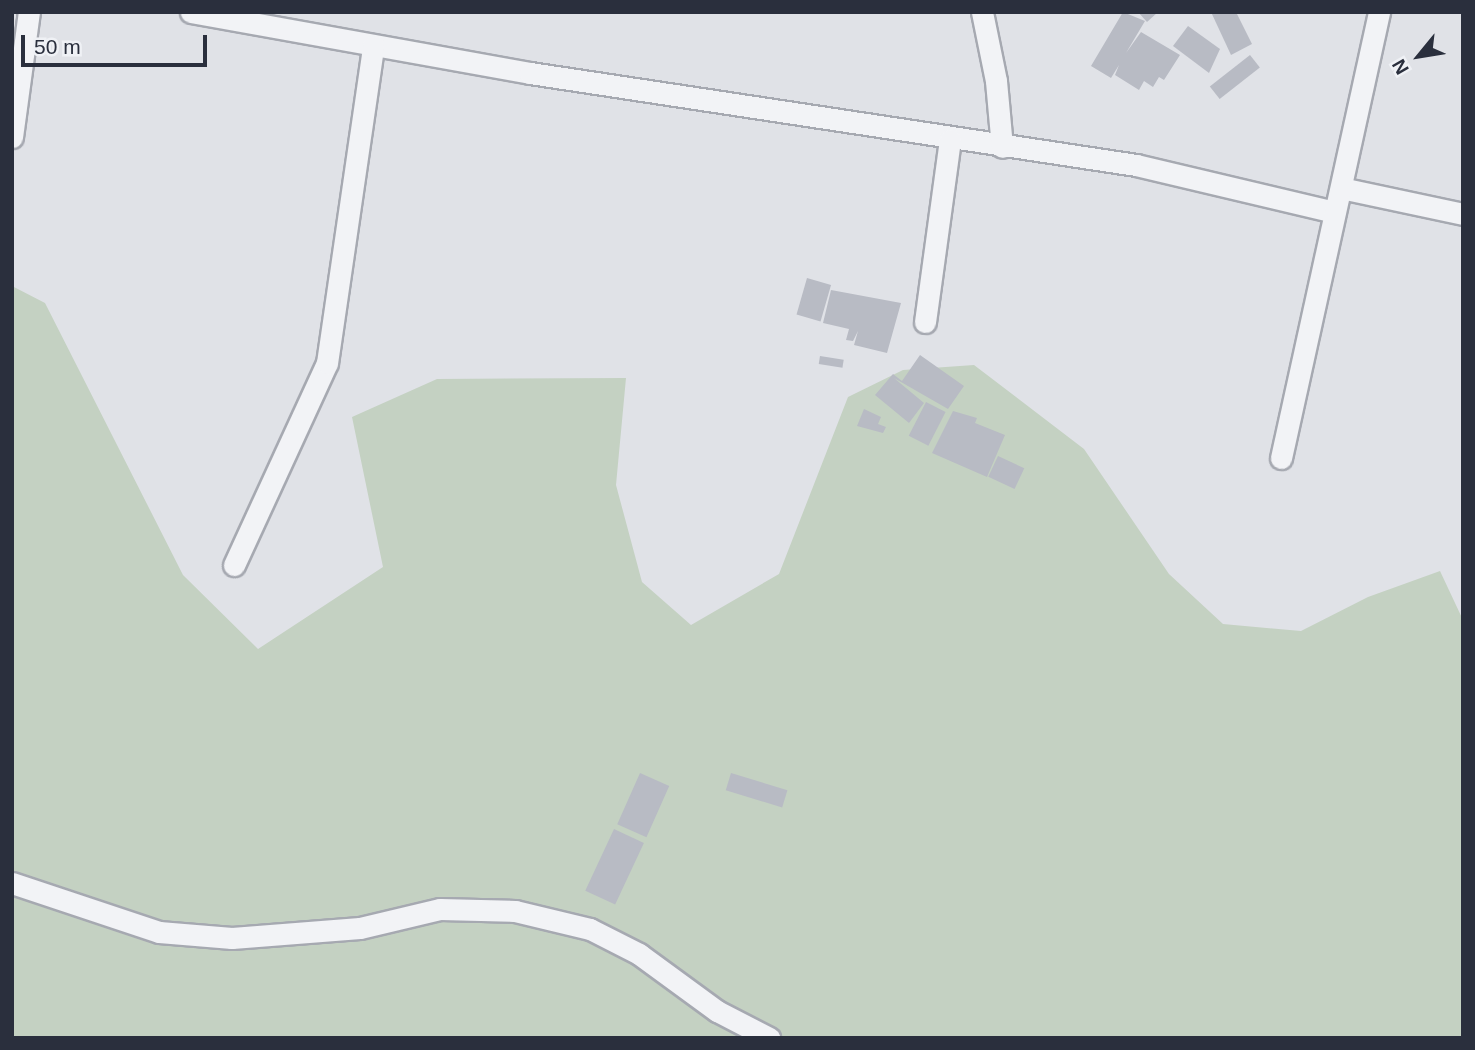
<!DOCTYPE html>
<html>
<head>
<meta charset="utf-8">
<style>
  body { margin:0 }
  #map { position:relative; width:1475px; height:1050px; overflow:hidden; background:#e0e2e7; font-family:Helvetica,sans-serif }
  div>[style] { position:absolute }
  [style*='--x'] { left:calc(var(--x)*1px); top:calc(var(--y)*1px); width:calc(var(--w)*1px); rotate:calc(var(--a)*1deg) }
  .green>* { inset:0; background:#c4d1c2 }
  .building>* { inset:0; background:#b8bbc4; transform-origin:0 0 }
  .roads { filter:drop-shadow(2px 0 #a6a9b1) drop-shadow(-2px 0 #a6a9b1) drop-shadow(0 2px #a6a9b1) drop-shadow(0 -2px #a6a9b1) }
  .street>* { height:21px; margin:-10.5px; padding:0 10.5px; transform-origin:10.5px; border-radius:10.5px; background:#f2f3f6 }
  span { translate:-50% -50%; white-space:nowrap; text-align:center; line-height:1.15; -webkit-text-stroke:5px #eff1f5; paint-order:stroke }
  .frame { position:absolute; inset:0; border:14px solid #2a2f3d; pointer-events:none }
  .north { position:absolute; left:1384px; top:21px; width:70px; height:70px; -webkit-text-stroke:5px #eff1f5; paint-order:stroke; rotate:240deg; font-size:19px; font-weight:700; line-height:28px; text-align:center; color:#2a2f3d }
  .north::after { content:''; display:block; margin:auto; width:24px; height:32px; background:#2a2f3d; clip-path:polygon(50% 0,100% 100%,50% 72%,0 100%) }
  .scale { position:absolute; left:21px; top:35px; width:186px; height:32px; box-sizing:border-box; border:4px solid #2a2f3d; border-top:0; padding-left:9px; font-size:21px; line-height:24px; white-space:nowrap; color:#2a2f3d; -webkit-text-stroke:5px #eff1f5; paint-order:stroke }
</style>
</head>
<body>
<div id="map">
  <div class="green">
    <i style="clip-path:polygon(12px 286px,45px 303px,183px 575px,258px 649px,383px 567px,352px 417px,437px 379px,626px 378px,616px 485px,642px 582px,691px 625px,779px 574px,848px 397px,903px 370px,974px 365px,1084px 449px,1169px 574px,1223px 624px,1301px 631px,1368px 597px,1440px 571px,1463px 620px,1463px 1038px,12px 1038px)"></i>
  </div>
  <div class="building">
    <i style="clip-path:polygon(1123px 12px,1145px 21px,1126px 53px,1141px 32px,1180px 55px,1164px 80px,1159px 77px,1153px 87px,1144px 81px,1139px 90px,1115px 75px,1119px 65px,1111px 78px,1091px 66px)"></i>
    <i style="clip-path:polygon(1138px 12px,1158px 12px,1147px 22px)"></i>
    <i style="clip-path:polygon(1211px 12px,1236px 12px,1252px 44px,1231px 55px)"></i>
    <i style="clip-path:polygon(1188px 26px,1220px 49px,1209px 73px,1173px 46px)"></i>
    <i style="left:1250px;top:55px;width:16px;height:51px;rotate:52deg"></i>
    <i style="left:807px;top:278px;width:25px;height:38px;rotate:16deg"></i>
    <i style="clip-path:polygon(831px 290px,901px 303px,887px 353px,854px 345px,858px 331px,853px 341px,846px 340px,849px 329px,823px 323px)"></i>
    <i style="clip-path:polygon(920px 355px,964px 386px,948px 409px,894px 378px,924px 403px,909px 423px,875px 395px,893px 374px,902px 381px)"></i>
    <i style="left:820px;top:356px;width:24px;height:8px;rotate:9deg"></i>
    <i style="left:926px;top:402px;width:22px;height:38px;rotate:27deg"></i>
    <i style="clip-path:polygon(864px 409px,881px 417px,878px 424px,886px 427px,883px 433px,857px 426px)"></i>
    <i style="clip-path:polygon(953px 411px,977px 418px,975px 423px,1005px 435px,987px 477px,932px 453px)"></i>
    <i style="left:998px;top:456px;width:29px;height:23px;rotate:25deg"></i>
    <i style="left:640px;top:773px;width:32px;height:56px;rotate:24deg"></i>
    <i style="left:731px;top:773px;width:59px;height:18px;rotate:17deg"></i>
    <i style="left:614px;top:829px;width:33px;height:68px;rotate:25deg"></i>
  </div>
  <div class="roads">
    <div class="street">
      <i style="--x:191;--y:12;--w:344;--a:10.2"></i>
      <i style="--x:530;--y:73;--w:613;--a:8.63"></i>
      <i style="--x:1136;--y:165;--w:204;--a:13.3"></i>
      <i style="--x:982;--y:12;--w:70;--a:78.5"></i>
      <i style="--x:996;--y:81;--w:66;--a:84.8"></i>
      <i style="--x:12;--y:137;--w:126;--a:-82.3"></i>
      <i style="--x:1341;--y:188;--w:125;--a:12"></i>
      <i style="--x:925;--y:322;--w:184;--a:-82.2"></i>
      <i style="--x:1281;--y:458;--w:457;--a:-77.6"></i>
      <i style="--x:234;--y:565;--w:222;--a:-65.3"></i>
      <i style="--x:327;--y:363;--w:320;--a:-81.7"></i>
      <i style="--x:12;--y:883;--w:155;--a:18.4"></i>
      <i style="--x:159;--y:932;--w:73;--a:4.7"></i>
      <i style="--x:232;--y:938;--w:128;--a:-4.5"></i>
      <i style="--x:360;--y:928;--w:82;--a:-13.4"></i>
      <i style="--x:440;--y:909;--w:75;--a:1.5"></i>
      <i style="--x:515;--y:911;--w:77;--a:13.5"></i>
      <i style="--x:590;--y:929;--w:55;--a:27"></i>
      <i style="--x:639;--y:954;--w:97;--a:36.2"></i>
      <i style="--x:717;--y:1011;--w:59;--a:27.4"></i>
    </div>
  </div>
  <div class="frame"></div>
  <div class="north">N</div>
  <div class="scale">50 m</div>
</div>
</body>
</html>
